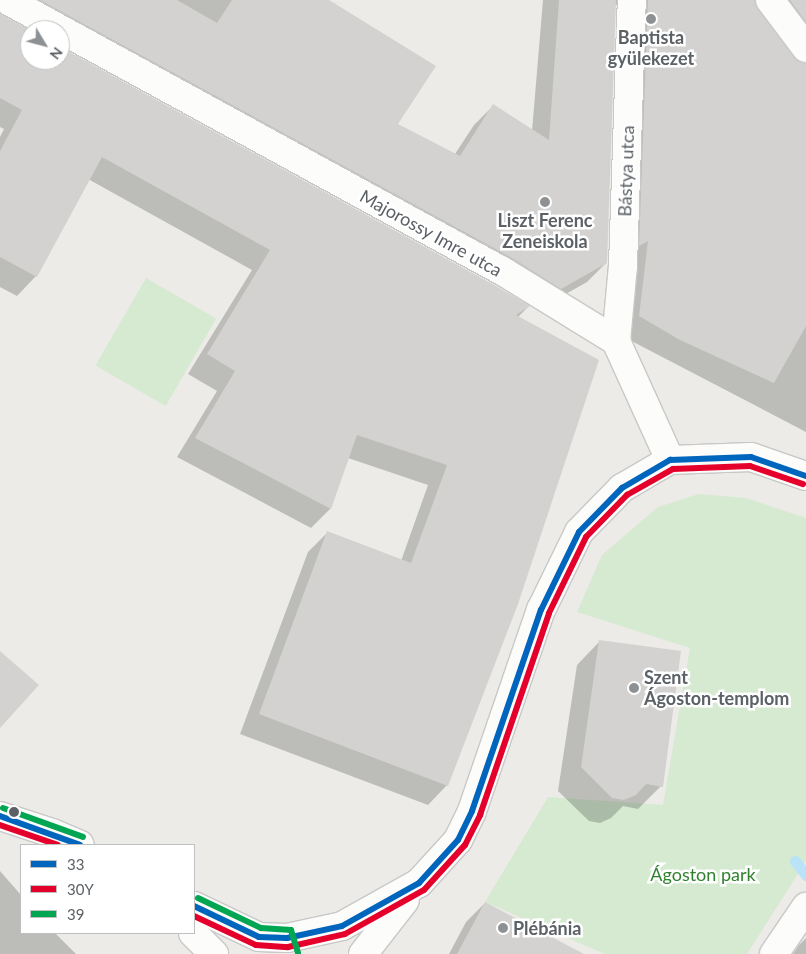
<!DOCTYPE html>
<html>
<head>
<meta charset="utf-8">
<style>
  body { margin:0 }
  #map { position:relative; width:806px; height:954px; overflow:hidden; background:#ecebe7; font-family:Lato,sans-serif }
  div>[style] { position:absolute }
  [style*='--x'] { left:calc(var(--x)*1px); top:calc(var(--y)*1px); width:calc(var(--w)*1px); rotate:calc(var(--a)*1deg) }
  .green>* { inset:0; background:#d5ead1; transform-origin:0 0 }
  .shadow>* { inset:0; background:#0003 }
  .stream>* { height:11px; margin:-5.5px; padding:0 5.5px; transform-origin:5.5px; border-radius:5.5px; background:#bae3f8 }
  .building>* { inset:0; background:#d3d2d0 }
  .roads { filter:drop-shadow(1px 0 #c8c8c8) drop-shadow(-1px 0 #c8c8c8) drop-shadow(0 1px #c8c8c8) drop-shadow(0 -1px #c8c8c8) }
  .street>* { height:28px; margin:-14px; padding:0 14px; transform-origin:14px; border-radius:14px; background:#fcfcfb }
  .secondary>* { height:28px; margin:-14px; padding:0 14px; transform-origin:14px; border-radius:14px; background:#fcfcfb }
  .bus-1>* { height:6px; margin:-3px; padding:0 3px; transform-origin:3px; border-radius:3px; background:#0065bd }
  .bus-2>* { height:6px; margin:-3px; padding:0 3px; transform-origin:3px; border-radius:3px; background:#e4002b }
  .bus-3>* { height:6px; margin:-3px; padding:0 3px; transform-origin:3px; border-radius:3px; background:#00a651 }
  .dots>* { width:14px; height:14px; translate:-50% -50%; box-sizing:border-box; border:2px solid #fff; border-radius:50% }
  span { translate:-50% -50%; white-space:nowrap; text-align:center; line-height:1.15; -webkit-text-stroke:5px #fff; paint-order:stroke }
  .poi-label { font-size:18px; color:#5c6166; font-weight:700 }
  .left { translate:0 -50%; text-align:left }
  .street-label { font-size:18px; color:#5c6166 }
  .park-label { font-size:18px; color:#31822f }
  .legend { position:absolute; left:20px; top:844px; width:175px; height:90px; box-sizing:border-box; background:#fff; border:1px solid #bec0c2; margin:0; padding:6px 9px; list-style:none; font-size:15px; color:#5c6166 }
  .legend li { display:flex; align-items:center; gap:10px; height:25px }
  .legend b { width:25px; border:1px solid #bec0c2 }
  .north { position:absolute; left:20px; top:20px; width:50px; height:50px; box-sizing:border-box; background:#fff; border:1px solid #bec0c2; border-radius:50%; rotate:127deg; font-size:14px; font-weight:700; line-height:20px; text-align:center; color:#5c6166 }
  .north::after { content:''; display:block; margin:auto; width:18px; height:22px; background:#8e9193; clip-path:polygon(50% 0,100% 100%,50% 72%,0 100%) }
</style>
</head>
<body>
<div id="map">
  <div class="green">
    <i style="left:146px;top:278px;width:81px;height:101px;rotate:30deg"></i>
    <i style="clip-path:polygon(699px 494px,746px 498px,806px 518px,806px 861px,747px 954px,605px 954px,485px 902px,548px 797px,663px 805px,690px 648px,577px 612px,602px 555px,658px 507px)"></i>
  </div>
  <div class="shadow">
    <i style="clip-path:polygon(evenodd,0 0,325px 0,396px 124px,455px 154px,474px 125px,493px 106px,532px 131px,543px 0,806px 0,806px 432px,620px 335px,621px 5px,615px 5px,606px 263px,587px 282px,541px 308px,0 0,756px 6px,763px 9px,800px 62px,793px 59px,756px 6px)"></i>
    <i style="clip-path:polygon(0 15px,30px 32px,30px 60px,60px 60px,60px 48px,528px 307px,518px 317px,447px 785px,428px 805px,240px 734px,308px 552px,327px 533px,401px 561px,428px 485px,348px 458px,330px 509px,311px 528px,177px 457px,217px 391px,188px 374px,252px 270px,88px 179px,36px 276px,17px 296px,0 287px,0 137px,4px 129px,0 127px)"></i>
    <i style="clip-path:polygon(600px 641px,661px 786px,638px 809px,623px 806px,611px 818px,600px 823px,589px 821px,558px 791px,577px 665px)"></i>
    <i style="clip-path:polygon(0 871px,21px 895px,21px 933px,55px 933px,76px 954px,0 954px)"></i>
    <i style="clip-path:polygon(485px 903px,581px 954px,449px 954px,466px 922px)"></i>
    <i style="clip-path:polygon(806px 938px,806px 954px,793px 954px,799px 945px)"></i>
  </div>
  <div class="stream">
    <i style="--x:795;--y:861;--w:18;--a:52"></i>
  </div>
  <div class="building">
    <i style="clip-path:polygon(40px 0,177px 0,217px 23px,232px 0,329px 0,436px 66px,398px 124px,460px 156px,493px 104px,549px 140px,559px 0,616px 0,607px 263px,561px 289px,512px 258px)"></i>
    <i style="clip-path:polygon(648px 0,755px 0,758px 9px,794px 57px,806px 63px,806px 326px,774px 383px,680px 340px,639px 316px,648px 241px,639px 246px)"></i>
    <i style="clip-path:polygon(790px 0,806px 0,806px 22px)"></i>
    <i style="clip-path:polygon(0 14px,30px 30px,30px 60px,60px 60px,60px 47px,496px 286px,530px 306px,516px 315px,599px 360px,518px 604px,448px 786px,259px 714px,327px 531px,411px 563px,447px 465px,357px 435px,331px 509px,195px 438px,235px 371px,207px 354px,270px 250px,102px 157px,37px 277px,0 257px,0 151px,22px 110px,0 98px)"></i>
    <i style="clip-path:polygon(599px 640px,681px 651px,663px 787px,646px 784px,636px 795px,624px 800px,612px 798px,581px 767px)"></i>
    <i style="clip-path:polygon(0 651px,39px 685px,0 728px)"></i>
    <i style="clip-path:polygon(485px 902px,584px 954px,457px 954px)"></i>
  </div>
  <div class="roads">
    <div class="street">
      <i style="--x:7;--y:0;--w:567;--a:28.69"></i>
      <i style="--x:504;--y:272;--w:132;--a:31.6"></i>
      <i style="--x:616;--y:341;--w:131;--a:65.6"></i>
      <i style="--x:770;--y:0;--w:60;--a:53.1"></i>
      <i style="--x:616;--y:341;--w:75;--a:-84.7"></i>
      <i style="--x:623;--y:266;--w:266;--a:-88.1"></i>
      <i style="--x:774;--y:954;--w:57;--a:-55.8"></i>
    </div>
    <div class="secondary">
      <i style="--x:0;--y:816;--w:55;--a:18.1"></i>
      <i style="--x:52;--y:833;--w:30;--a:23"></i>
      <i style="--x:194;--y:906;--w:72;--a:25.5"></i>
      <i style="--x:259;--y:937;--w:28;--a:2"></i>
      <i style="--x:287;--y:938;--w:56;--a:-12.3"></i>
      <i style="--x:342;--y:926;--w:88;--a:-29.2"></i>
      <i style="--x:419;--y:883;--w:58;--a:-47.8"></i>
      <i style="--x:458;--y:840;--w:32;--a:-64"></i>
      <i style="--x:472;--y:811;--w:213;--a:-71.1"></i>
      <i style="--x:541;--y:610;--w:87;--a:-64"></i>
      <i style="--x:579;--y:532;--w:62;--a:-45.7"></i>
      <i style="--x:622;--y:488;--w:56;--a:-30.3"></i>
      <i style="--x:670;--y:460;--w:81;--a:-2.1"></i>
      <i style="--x:751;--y:457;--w:58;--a:19.1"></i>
      <i style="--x:193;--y:933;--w:30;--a:45"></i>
      <i style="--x:363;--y:954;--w:68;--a:-52.1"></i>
    </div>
  </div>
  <div class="bus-1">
    <i style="--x:0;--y:816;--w:85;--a:19.9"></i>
    <i style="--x:194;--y:906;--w:72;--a:25.5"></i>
    <i style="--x:259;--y:937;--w:28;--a:2"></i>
    <i style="--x:287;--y:938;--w:56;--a:-12.3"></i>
    <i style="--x:342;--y:926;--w:88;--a:-29.2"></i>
    <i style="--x:419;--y:883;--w:58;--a:-47.8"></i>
    <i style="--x:458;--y:840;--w:32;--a:-64"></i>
    <i style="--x:472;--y:811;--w:213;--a:-71.1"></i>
    <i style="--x:541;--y:610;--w:87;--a:-64"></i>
    <i style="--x:579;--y:532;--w:62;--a:-45.7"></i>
    <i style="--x:622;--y:488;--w:56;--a:-30.3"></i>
    <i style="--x:670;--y:460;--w:81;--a:-2.1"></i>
    <i style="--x:751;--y:457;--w:58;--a:19.1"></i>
  </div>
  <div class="bus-2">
    <i style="--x:0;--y:825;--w:61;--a:19"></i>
    <i style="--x:194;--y:916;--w:68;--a:25.1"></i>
    <i style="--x:256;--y:945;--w:32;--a:4"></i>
    <i style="--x:288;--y:947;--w:58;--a:-12.8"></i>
    <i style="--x:345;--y:934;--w:90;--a:-29.1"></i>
    <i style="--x:424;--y:890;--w:61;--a:-47.7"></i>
    <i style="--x:465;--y:845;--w:34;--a:-63"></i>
    <i style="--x:480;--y:815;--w:213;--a:-71.1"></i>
    <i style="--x:549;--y:613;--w:85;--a:-64"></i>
    <i style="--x:586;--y:537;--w:59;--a:-45.7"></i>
    <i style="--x:627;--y:495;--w:53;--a:-29.5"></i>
    <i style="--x:673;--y:469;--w:77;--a:-2.2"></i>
    <i style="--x:750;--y:466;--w:56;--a:18.8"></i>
  </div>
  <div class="bus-3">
    <i style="--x:3;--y:808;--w:85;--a:19.9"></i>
    <i style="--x:198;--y:898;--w:70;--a:25.5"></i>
    <i style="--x:261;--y:928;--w:30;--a:4"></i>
    <i style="--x:291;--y:930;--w:24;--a:73"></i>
  </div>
  <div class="dots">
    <i style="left:651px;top:19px;background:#8e9193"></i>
    <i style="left:545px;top:202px;background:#8e9193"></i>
    <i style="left:634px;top:688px;background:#8e9193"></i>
    <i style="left:14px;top:812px;background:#5c6166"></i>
    <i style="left:503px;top:928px;background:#8e9193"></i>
  </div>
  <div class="poi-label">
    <span style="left:651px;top:48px">Baptista<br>gyülekezet</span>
    <span style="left:545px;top:231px">Liszt Ferenc<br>Zeneiskola</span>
    <span class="left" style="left:644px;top:688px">Szent<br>Ágoston-templom</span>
    <span class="left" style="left:513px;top:928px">Plébánia</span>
  </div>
  <div class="street-label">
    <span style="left:626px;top:171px;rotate:-88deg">Bástya utca</span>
    <span style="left:431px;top:233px;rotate:29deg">Majorossy Imre utca</span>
  </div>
  <div class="park-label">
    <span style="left:703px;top:874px">Ágoston park</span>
  </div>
  <ul class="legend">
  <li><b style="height:6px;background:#0065bd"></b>33</li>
  <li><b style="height:6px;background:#e4002b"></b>30Y</li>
  <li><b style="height:6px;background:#00a651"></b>39</li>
  </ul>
  <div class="north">N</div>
</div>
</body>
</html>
